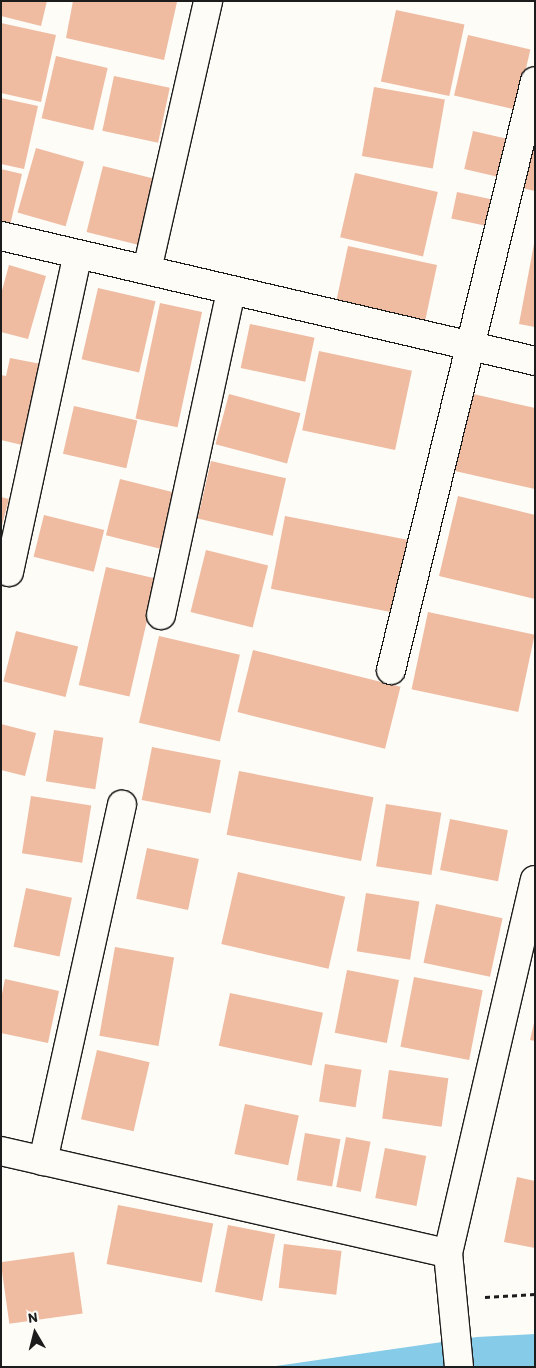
<!DOCTYPE html>
<html>
<head>
<meta charset="utf-8">
<style>
  body { margin:0 }
  #map { position:relative; width:536px; height:1368px; overflow:hidden; background:#fdfcf7; font-family:Itim,sans-serif }
  div>[style] { position:absolute }
  [style*='--x'] { left:calc(var(--x)*1px); top:calc(var(--y)*1px); width:calc(var(--w)*1px); rotate:calc(var(--a)*1deg) }
  .water>* { inset:0; background:#86cbe8 }
  .building>* { inset:0; background:#efbba1; transform-origin:0 0 }
  .path>* { height:3px; margin-top:-1.5px; transform-origin:0; background:repeating-linear-gradient(90deg,#1c1c1c 0 5px,transparent 0 9px) }
  .roads { filter:drop-shadow(1px 0 #1c1c1c) drop-shadow(-1px 0 #1c1c1c) drop-shadow(0 1px #1c1c1c) drop-shadow(0 -1px #1c1c1c) }
  .minor>* { height:28px; margin:-14px; padding:0 14px; transform-origin:14px; border-radius:14px; background:#fdfcf7 }
  span { translate:-50% -50%; white-space:nowrap; text-align:center; line-height:1.15; -webkit-text-stroke:4px #fdfcf7; paint-order:stroke }
  .frame { position:absolute; inset:0; border:2px solid #1c1c1c; pointer-events:none }
  .north { position:absolute; left:10px; top:1308px; width:50px; height:50px; -webkit-text-stroke:4px #fdfcf7; paint-order:stroke; rotate:352deg; font-size:14px; font-weight:700; line-height:20px; text-align:center; color:#1c1c1c }
  .north::after { content:''; display:block; margin:auto; width:18px; height:22px; background:#1c1c1c; clip-path:polygon(50% 0,100% 100%,50% 72%,0 100%) }
</style>
</head>
<body>
<div id="map">
  <div class="water">
    <i style="clip-path:polygon(535px 1334px,535px 1367px,269px 1367px,477px 1337px)"></i>
  </div>
  <div class="building">
    <i style="clip-path:polygon(1px 1px,47px 1px,41px 26px,1px 16px)"></i>
    <i style="clip-path:polygon(73px 1px,177px 2px,164px 60px,66px 38px)"></i>
    <i style="left:396px;top:10px;width:70px;height:73px;rotate:12deg"></i>
    <i style="clip-path:polygon(1px 23px,56px 35px,41px 102px,1px 93px)"></i>
    <i style="left:468px;top:35px;width:64px;height:62px;rotate:13deg"></i>
    <i style="left:56px;top:56px;width:53px;height:64px;rotate:13deg"></i>
    <i style="left:114px;top:76px;width:57px;height:56px;rotate:12deg"></i>
    <i style="left:374px;top:87px;width:72px;height:70px;rotate:10deg"></i>
    <i style="clip-path:polygon(1px 98px,38px 106px,24px 169px,1px 164px)"></i>
    <i style="left:473px;top:131px;width:41px;height:39px;rotate:13deg"></i>
    <i style="clip-path:polygon(535px 139px,535px 191px,522px 188px)"></i>
    <i style="left:36px;top:148px;width:50px;height:67px;rotate:16deg"></i>
    <i style="left:103px;top:166px;width:53px;height:68px;rotate:14deg"></i>
    <i style="clip-path:polygon(1px 169px,22px 174px,8px 234px,1px 232px)"></i>
    <i style="left:355px;top:173px;width:85px;height:66px;rotate:13deg"></i>
    <i style="left:457px;top:192px;width:35px;height:27px;rotate:12deg"></i>
    <i style="clip-path:polygon(534px 244px,535px 244px,535px 327px,519px 324px)"></i>
    <i style="left:348px;top:246px;width:91px;height:58px;rotate:12deg"></i>
    <i style="clip-path:polygon(9px 265px,46px 276px,28px 339px,1px 332px,1px 294px)"></i>
    <i style="left:98px;top:288px;width:59px;height:73px;rotate:13deg"></i>
    <i style="left:160px;top:303px;width:43px;height:118px;rotate:12deg"></i>
    <i style="left:250px;top:324px;width:66px;height:45px;rotate:12deg"></i>
    <i style="left:319px;top:351px;width:95px;height:81px;rotate:12deg"></i>
    <i style="clip-path:polygon(10px 358px,41px 364px,22px 445px,1px 440px,1px 375px,6px 376px)"></i>
    <i style="left:229px;top:394px;width:74px;height:52px;rotate:15deg"></i>
    <i style="clip-path:polygon(473px 394px,535px 408px,535px 489px,455px 471px)"></i>
    <i style="left:74px;top:406px;width:65px;height:49px;rotate:13deg"></i>
    <i style="left:211px;top:461px;width:77px;height:59px;rotate:13deg"></i>
    <i style="left:120px;top:479px;width:61px;height:58px;rotate:14deg"></i>
    <i style="clip-path:polygon(458px 496px,535px 515px,535px 599px,439px 576px)"></i>
    <i style="clip-path:polygon(1px 497px,9px 499px,2px 525px,1px 525px)"></i>
    <i style="left:44px;top:515px;width:62px;height:43px;rotate:14deg"></i>
    <i style="left:285px;top:516px;width:126px;height:74px;rotate:11deg"></i>
    <i style="left:206px;top:550px;width:64px;height:64px;rotate:14deg"></i>
    <i style="left:106px;top:567px;width:52px;height:121px;rotate:13deg"></i>
    <i style="left:428px;top:612px;width:109px;height:79px;rotate:12deg"></i>
    <i style="left:16px;top:631px;width:64px;height:52px;rotate:14deg"></i>
    <i style="left:159px;top:636px;width:83px;height:89px;rotate:13deg"></i>
    <i style="left:253px;top:650px;width:152px;height:64px;rotate:14deg"></i>
    <i style="clip-path:polygon(1px 724px,36px 733px,25px 776px,1px 770px)"></i>
    <i style="left:54px;top:730px;width:50px;height:52px;rotate:9deg"></i>
    <i style="left:152px;top:747px;width:70px;height:54px;rotate:11deg"></i>
    <i style="left:239px;top:771px;width:137px;height:65px;rotate:11deg"></i>
    <i style="left:31px;top:796px;width:61px;height:58px;rotate:9deg"></i>
    <i style="left:386px;top:804px;width:56px;height:63px;rotate:9deg"></i>
    <i style="left:450px;top:819px;width:59px;height:52px;rotate:11deg"></i>
    <i style="left:147px;top:848px;width:53px;height:52px;rotate:12deg"></i>
    <i style="left:238px;top:872px;width:110px;height:74px;rotate:13deg"></i>
    <i style="left:26px;top:888px;width:47px;height:60px;rotate:12deg"></i>
    <i style="left:366px;top:893px;width:54px;height:59px;rotate:9deg"></i>
    <i style="left:436px;top:904px;width:68px;height:60px;rotate:12deg"></i>
    <i style="left:115px;top:947px;width:60px;height:90px;rotate:10deg"></i>
    <i style="left:347px;top:970px;width:53px;height:64px;rotate:11deg"></i>
    <i style="left:414px;top:977px;width:70px;height:71px;rotate:11deg"></i>
    <i style="clip-path:polygon(5px 979px,59px 991px,48px 1043px,1px 1033px,1px 999px)"></i>
    <i style="left:230px;top:993px;width:95px;height:54px;rotate:12deg"></i>
    <i style="clip-path:polygon(534px 1023px,535px 1023px,535px 1041px,530px 1040px)"></i>
    <i style="left:97px;top:1050px;width:54px;height:71px;rotate:13deg"></i>
    <i style="left:325px;top:1064px;width:37px;height:38px;rotate:9deg"></i>
    <i style="left:389px;top:1070px;width:60px;height:49px;rotate:8deg"></i>
    <i style="left:245px;top:1104px;width:55px;height:51px;rotate:12deg"></i>
    <i style="left:305px;top:1133px;width:36px;height:48px;rotate:10deg"></i>
    <i style="left:346px;top:1137px;width:25px;height:51px;rotate:11deg"></i>
    <i style="left:385px;top:1148px;width:42px;height:51px;rotate:11deg"></i>
    <i style="clip-path:polygon(517px 1177px,535px 1181px,535px 1248px,504px 1242px)"></i>
    <i style="left:118px;top:1205px;width:97px;height:60px;rotate:11deg"></i>
    <i style="left:228px;top:1225px;width:48px;height:68px;rotate:11deg"></i>
    <i style="left:284px;top:1244px;width:58px;height:44px;rotate:7deg"></i>
    <i style="left:74px;top:1252px;width:62px;height:74px;rotate:82deg"></i>
  </div>
  <div class="path">
    <i style="--x:485;--y:1297;--w:50;--a:-3.4"></i>
  </div>
  <div class="roads">
    <div class="minor">
      <i style="--x:1;--y:236;--w:548;--a:13.17"></i>
      <i style="--x:147;--y:270;--w:276;--a:-77.2"></i>
      <i style="--x:9;--y:572;--w:325;--a:-77.8"></i>
      <i style="--x:161;--y:615;--w:332;--a:-77.8"></i>
      <i style="--x:391;--y:670;--w:606;--a:-76.26"></i>
      <i style="--x:1;--y:1151;--w:458;--a:12.9"></i>
      <i style="--x:43;--y:1161;--w:365;--a:-77.5"></i>
      <i style="--x:459;--y:1367;--w:115;--a:-95.5"></i>
      <i style="--x:448;--y:1253;--w:383;--a:-76.9"></i>
    </div>
  </div>
  <div class="frame"></div>
  <div class="north">N</div>
</div>
</body>
</html>
